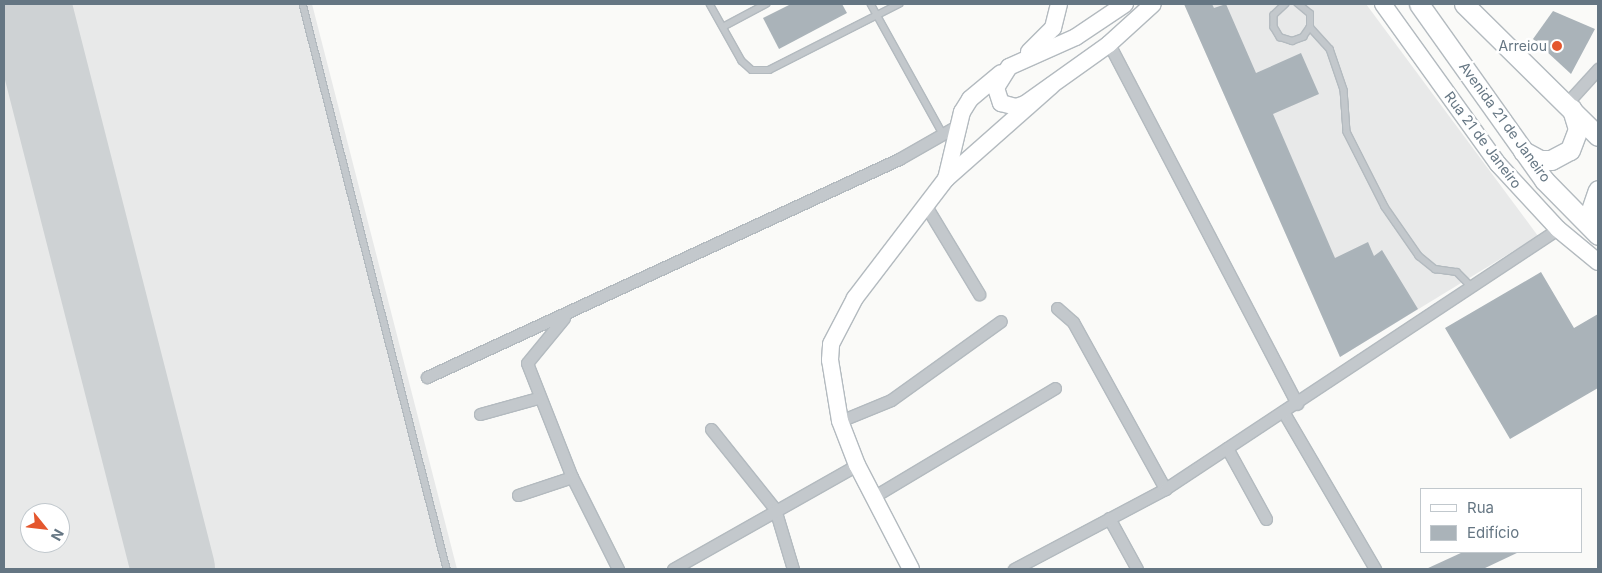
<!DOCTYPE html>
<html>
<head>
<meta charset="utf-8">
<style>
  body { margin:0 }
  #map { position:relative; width:1602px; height:573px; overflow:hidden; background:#fafaf8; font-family:Inter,sans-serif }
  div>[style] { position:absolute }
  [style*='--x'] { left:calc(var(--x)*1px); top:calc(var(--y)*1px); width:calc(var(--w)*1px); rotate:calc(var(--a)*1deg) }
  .built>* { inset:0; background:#e8e9e9 }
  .taxiway>* { height:34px; margin:-17px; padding:0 17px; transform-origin:17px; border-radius:17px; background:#ced2d4 }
  .runway>* { height:84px; margin:-42px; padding:0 42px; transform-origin:42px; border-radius:42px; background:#ced2d4 }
  .building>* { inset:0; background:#aab3b9 }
  .roads { filter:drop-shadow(1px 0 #b3babf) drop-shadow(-1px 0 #b3babf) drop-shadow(0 1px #b3babf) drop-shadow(0 -1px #b3babf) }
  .lane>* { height:5.5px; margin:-2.75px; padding:0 2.75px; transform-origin:2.75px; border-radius:2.75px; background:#c3c8cc }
  .street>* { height:11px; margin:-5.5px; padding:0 5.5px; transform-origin:5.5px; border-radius:5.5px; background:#c3c8cc }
  .secondary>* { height:16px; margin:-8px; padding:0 8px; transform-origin:8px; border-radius:8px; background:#fff }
  .primary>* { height:19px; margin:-9.5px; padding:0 9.5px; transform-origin:9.5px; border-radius:9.5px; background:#fff }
  .dots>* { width:14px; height:14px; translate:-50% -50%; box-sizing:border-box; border:2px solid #fff; border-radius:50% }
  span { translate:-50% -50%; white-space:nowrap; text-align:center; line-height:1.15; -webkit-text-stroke:5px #fff; paint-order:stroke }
  .poi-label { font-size:14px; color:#657683 }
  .right { translate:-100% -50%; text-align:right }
  .street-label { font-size:14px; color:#657683 }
  .frame { position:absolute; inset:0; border:5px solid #657683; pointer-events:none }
  .legend { position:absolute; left:1420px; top:488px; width:162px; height:65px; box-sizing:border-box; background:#fff; border:1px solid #c1c8cd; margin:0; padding:6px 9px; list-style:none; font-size:15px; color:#657683 }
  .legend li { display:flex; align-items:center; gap:10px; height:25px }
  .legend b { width:25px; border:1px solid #c1c8cd }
  .north { position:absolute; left:20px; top:503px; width:50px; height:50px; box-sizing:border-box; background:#fff; border:1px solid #c1c8cd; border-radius:50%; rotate:119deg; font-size:14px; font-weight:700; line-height:20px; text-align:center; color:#657683 }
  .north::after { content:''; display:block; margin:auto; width:18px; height:22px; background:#e4572e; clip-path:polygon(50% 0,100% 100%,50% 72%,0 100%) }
</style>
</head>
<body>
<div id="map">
  <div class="built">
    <i style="clip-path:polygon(evenodd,4px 4px,312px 4px,457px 569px,4px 569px,4px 4px,30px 513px,60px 513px,60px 543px,30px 543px,30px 513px)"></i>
    <i style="clip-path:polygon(1184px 4px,1366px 4px,1538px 236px,1340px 357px)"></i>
  </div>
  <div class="taxiway">
    <i style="--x:35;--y:24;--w:20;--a:-90"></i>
  </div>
  <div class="runway">
    <i style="--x:29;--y:4;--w:583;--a:75.7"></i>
  </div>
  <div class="building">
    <i style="clip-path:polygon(791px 4px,842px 4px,847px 13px,779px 49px,763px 18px)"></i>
    <i style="clip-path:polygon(1184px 4px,1212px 4px,1214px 8px,1226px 4px,1256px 73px,1301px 53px,1319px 94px,1273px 114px,1335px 258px,1368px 242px,1374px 256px,1382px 250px,1418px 309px,1340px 357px)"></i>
    <i style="clip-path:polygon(1553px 11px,1595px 29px,1571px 74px,1533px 39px)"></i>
    <i style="clip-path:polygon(1541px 272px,1574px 328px,1598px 314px,1598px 388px,1510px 439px,1445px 328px)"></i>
    <i style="clip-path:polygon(1463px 552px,1519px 552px,1483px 569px,1426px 569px)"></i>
  </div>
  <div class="roads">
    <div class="lane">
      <i style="--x:303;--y:4;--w:583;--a:75.7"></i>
      <i style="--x:710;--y:4;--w:65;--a:60.7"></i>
      <i style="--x:742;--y:61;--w:13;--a:42"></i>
      <i style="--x:752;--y:70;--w:17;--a:0"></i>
      <i style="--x:769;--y:70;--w:146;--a:-26.9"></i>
      <i style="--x:871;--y:4;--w:146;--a:61"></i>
      <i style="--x:1286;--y:4;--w:16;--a:137"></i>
      <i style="--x:1274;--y:15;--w:12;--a:90"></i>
      <i style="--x:1274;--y:27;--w:12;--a:59"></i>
      <i style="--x:1280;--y:37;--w:13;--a:18"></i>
      <i style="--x:1292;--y:41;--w:12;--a:-20"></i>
      <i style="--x:1303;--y:37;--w:12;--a:-55"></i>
      <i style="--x:1310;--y:27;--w:13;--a:-90"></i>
      <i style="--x:1310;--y:14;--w:16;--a:-140"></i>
      <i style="--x:723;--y:27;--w:49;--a:-28.1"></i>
      <i style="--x:1310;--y:27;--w:30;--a:48"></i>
      <i style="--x:1330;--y:49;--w:43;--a:71.1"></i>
      <i style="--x:1344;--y:90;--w:42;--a:85.9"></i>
      <i style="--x:1347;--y:132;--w:84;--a:63.1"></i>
      <i style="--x:1385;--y:207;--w:60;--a:55.2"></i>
      <i style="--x:1419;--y:256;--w:21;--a:39"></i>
      <i style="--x:1435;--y:269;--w:22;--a:8"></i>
      <i style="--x:1457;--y:272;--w:21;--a:45"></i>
    </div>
    <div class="street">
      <i style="--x:1109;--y:44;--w:406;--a:62.4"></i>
      <i style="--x:1568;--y:102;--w:45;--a:-47.7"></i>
      <i style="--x:926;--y:206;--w:103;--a:58.9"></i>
      <i style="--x:1057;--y:308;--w:21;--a:41"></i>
      <i style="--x:1073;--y:322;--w:191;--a:61.1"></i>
      <i style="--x:564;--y:318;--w:58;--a:129.4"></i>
      <i style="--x:527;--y:363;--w:123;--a:68.5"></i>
      <i style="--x:572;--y:477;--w:103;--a:63.4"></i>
      <i style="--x:427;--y:377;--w:520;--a:-24.79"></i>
      <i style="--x:899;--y:159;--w:64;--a:-29.7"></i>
      <i style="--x:1284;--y:413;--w:181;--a:59.7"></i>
      <i style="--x:480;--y:414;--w:60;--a:-15.4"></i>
      <i style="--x:840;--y:421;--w:55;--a:-22.4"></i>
      <i style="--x:891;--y:400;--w:135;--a:-35.7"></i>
      <i style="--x:711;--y:429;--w:102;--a:51.3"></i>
      <i style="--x:775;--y:509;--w:63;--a:73.3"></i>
      <i style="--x:1227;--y:448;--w:81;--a:61.2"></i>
      <i style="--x:518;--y:495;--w:57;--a:-18.4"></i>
      <i style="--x:873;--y:497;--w:212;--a:-30.9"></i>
      <i style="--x:1109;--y:518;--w:58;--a:61.2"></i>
      <i style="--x:673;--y:569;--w:211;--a:-29.5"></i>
      <i style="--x:1014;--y:569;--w:171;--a:-27.9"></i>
      <i style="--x:1165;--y:489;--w:471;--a:-33.5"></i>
    </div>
    <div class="secondary">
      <i style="--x:1125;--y:4;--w:59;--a:146"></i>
      <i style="--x:1076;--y:37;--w:73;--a:155.9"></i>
      <i style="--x:1009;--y:67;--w:25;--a:122"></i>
      <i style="--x:996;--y:88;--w:16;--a:72"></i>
      <i style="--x:1001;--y:103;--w:16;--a:15"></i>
      <i style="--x:1016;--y:107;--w:9;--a:-18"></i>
      <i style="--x:1025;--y:104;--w:103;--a:-35.5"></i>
      <i style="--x:1109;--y:44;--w:59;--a:-42.3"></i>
      <i style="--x:1383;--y:4;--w:197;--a:54.3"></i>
      <i style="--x:1498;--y:164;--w:88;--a:47.3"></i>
      <i style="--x:1558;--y:229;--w:52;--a:39.5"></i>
      <i style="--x:1029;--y:52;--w:34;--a:-45"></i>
      <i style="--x:1053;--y:28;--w:25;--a:-76"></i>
      <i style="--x:946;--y:179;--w:69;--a:-76.6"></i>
      <i style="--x:962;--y:112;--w:15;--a:-58"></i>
      <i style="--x:970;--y:99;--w:40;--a:-40"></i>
      <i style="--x:911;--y:569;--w:117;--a:-117.4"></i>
      <i style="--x:857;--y:465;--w:47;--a:-111.1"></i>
      <i style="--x:840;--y:421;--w:62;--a:-99.3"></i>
      <i style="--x:830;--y:360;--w:16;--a:-86"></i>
      <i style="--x:831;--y:344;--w:52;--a:-62.4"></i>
      <i style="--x:855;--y:298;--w:150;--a:-52.6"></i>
      <i style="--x:946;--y:179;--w:140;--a:-41.5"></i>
    </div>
    <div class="primary">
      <i style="--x:1419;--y:4;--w:216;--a:54.6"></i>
      <i style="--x:1544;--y:180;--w:77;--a:45.5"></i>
      <i style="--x:1464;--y:4;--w:188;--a:44.6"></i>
      <i style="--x:1523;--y:151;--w:19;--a:28"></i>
      <i style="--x:1540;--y:160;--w:11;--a:0"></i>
      <i style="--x:1551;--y:160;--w:21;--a:-28"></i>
      <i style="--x:1570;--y:150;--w:22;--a:-69"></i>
      <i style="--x:1578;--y:129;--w:21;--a:-107"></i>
      <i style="--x:1597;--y:233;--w:21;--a:-109"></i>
      <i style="--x:1590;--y:213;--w:24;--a:-71"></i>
    </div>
  </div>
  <div class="dots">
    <i style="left:1557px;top:46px;background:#e4572e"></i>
  </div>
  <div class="poi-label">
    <span class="right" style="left:1547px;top:46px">Arreiou</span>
  </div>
  <div class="street-label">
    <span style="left:1505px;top:122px;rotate:54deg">Avenida 21 de Janeiro</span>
    <span style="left:1483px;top:140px;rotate:53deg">Rua 21 de Janeiro</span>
  </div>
  <div class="frame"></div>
  <ul class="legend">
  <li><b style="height:6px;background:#fff"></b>Rua</li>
  <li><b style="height:14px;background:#aab3b9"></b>Edifício</li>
  </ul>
  <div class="north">N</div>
</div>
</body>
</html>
